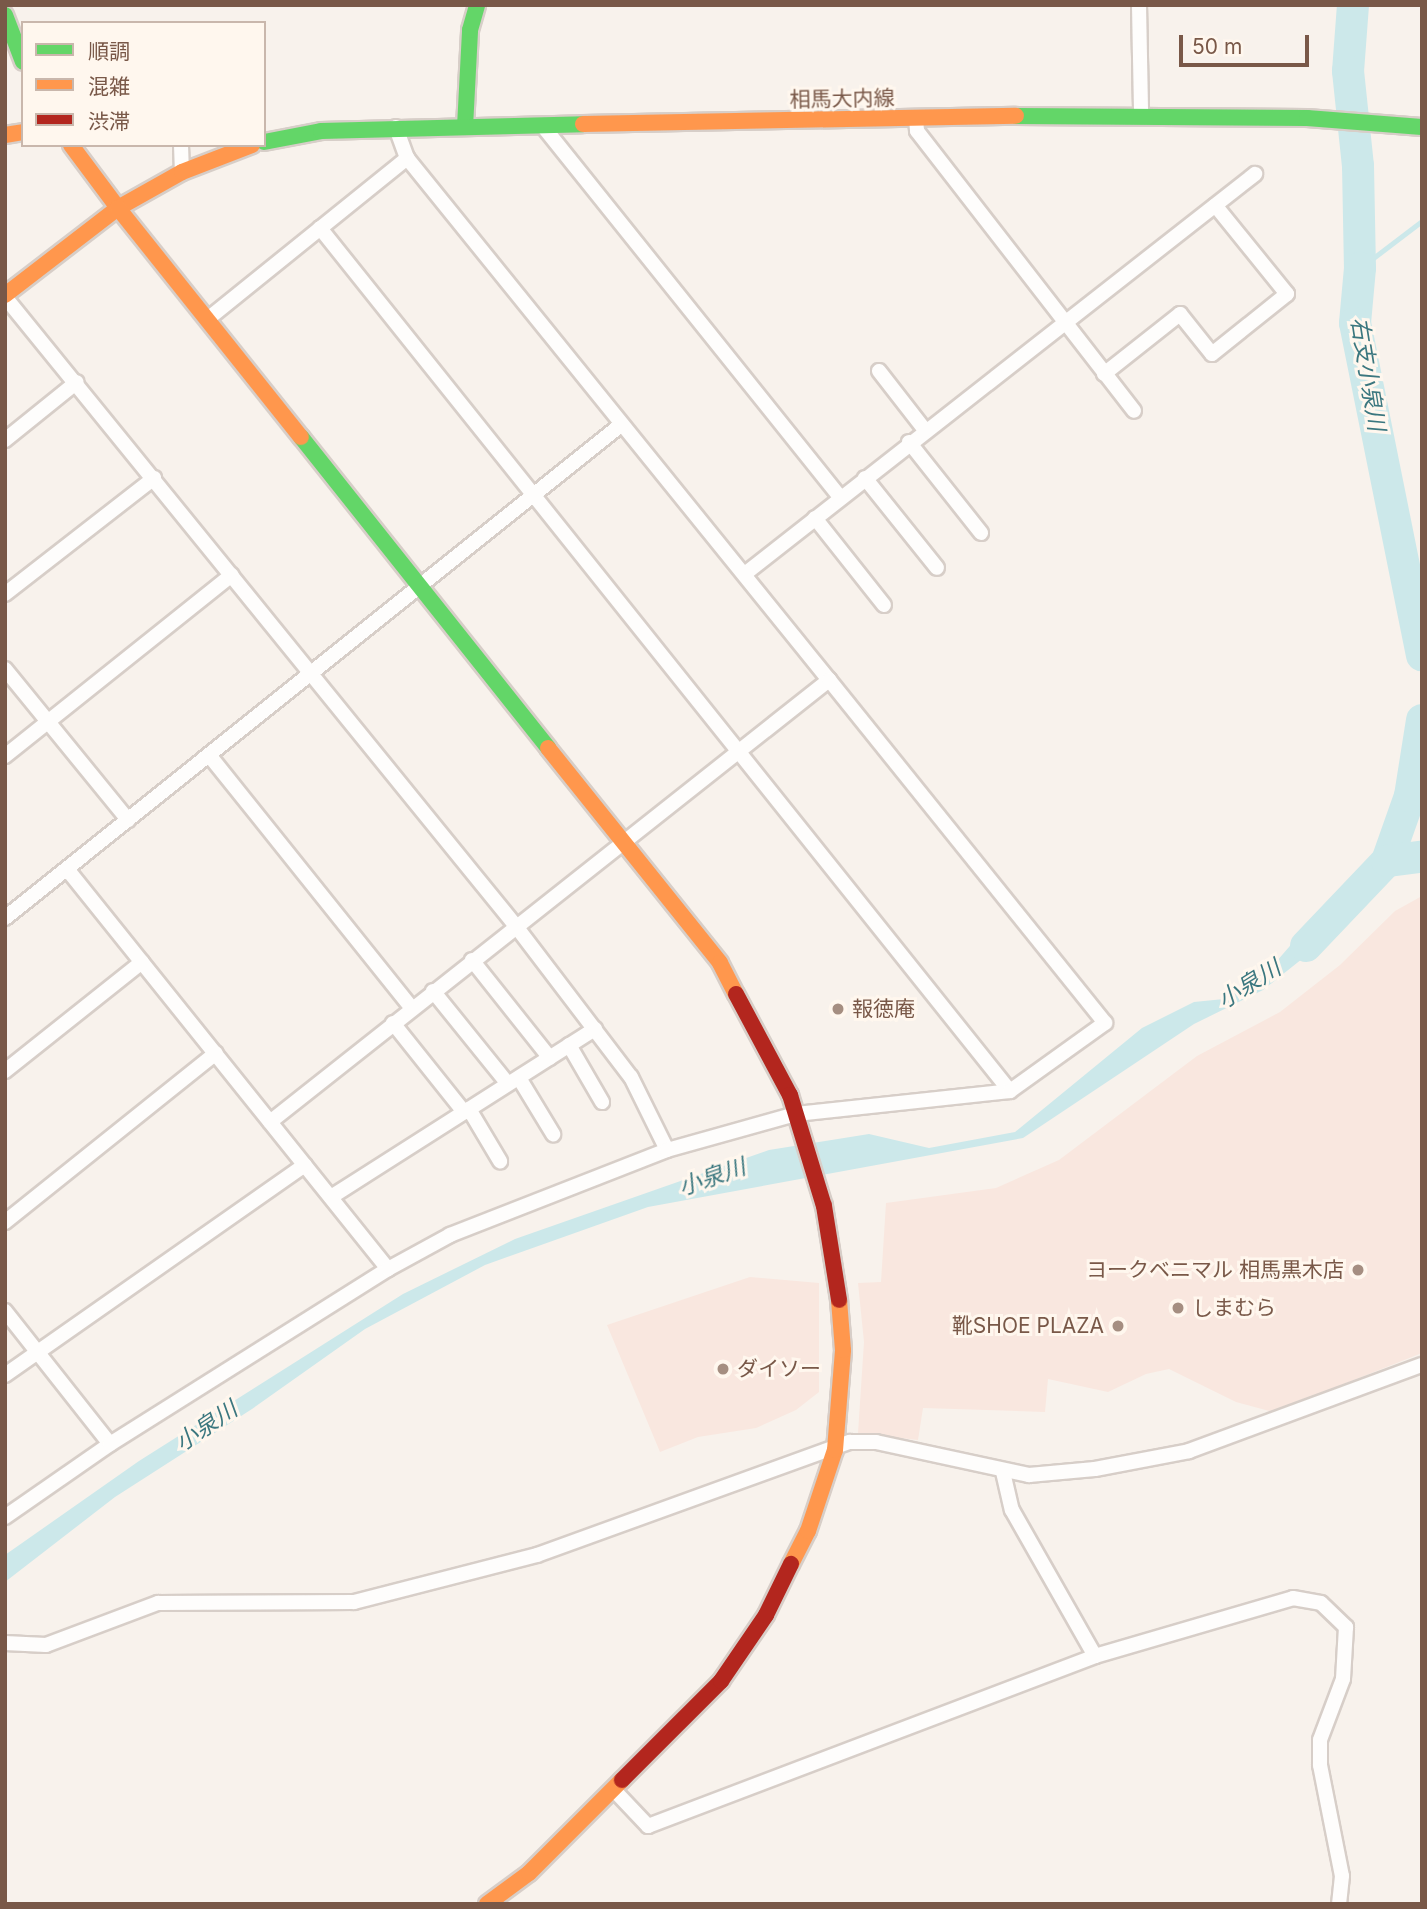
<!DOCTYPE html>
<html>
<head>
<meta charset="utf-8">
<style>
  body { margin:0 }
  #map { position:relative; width:1427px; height:1909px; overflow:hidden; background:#f8f2ec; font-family:Inter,"Noto Sans JP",sans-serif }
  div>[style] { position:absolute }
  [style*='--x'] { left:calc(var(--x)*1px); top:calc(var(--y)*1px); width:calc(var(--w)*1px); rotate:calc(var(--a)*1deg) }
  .commercial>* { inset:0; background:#f9e7df }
  .water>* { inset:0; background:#cce8ea }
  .stream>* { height:5px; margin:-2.5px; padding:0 2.5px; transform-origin:2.5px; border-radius:2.5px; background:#cce8ea }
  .river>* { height:32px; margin:-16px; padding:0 16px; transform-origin:16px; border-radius:16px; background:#cce8ea }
  .roads { filter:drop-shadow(2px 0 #d7cec8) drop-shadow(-2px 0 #d7cec8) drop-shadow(0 2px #d7cec8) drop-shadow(0 -2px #d7cec8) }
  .street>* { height:14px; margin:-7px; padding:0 7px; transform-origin:7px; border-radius:7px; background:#fefdfc }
  .fast>* { height:16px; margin:-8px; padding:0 8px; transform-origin:8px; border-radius:8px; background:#63d668 }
  .slow>* { height:16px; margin:-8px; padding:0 8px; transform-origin:8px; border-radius:8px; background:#ff974d }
  .jam>* { height:16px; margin:-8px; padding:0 8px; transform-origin:8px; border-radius:8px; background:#b3261e }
  .dots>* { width:19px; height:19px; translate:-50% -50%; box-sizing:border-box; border:4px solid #fff7ee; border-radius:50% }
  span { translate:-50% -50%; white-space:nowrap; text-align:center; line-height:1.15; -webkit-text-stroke:6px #fff7ee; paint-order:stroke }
  .street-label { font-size:21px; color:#795848 }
  .poi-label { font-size:21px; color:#795848 }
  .left { translate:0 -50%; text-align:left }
  .right { translate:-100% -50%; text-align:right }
  .water-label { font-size:23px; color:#3b777f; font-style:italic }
  .frame { position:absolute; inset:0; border:7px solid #795848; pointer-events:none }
  .legend { position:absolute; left:21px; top:21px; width:245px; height:126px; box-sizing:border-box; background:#fff7ee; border:2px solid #c9b7ac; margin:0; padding:9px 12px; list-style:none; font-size:21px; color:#795848 }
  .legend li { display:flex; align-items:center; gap:14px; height:35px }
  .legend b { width:35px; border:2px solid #c9b7ac }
  .scale { position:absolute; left:1179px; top:35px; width:130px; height:32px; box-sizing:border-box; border:4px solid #795848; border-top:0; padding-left:9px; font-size:21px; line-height:24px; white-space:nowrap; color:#795848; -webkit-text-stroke:5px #fff7ee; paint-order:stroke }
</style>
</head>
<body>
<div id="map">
  <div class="commercial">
    <i style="clip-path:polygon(1422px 896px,1422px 1353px,1273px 1412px,1236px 1402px,1169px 1369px,1146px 1374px,1108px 1392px,1048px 1379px,1045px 1412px,923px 1408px,918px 1440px,858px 1433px,864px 1342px,858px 1283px,881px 1282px,886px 1203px,996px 1188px,1059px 1160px,1197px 1056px,1280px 1012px,1340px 965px,1395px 911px)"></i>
    <i style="clip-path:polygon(750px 1277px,819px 1283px,819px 1392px,796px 1410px,756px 1428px,698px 1437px,660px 1452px,607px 1325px)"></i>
  </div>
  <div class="water">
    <i style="clip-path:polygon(1328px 902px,1342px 927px,1263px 990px,1194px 1024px,1023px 1138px,648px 1207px,485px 1265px,365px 1329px,252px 1409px,115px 1497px,5px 1582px,5px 1555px,139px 1461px,403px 1294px,515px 1239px,769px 1150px,869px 1134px,929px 1148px,1015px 1132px,1142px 1028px,1194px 1002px,1224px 999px,1250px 983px,1276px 962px)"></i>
  </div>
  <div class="stream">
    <i style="--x:1360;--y:268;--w:78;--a:-37.2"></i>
  </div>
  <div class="river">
    <i style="--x:1353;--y:5;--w:66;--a:94.3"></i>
    <i style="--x:1348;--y:71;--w:96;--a:84"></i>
    <i style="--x:1358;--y:166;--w:102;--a:88.9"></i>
    <i style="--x:1360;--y:268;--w:55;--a:95.2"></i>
    <i style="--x:1355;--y:323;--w:339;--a:78.6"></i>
    <i style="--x:1387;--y:861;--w:69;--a:-70.5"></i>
    <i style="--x:1410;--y:796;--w:77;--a:-81"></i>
    <i style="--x:1306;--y:946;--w:117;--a:-46.4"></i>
    <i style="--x:1387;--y:861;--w:35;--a:-7"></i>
  </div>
  <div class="roads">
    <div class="street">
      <i style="--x:1139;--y:5;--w:109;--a:88.9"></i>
      <i style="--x:916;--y:119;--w:12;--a:85"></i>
      <i style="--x:917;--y:131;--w:354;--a:52.2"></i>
      <i style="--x:542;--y:125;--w:478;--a:51.3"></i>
      <i style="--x:181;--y:145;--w:27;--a:88"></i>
      <i style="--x:320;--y:228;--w:1105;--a:51.36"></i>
      <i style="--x:5;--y:297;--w:809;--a:50.92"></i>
      <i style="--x:515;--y:925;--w:191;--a:52.7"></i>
      <i style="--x:631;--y:1077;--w:81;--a:63.7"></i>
      <i style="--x:209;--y:318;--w:255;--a:-38.9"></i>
      <i style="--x:879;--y:371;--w:75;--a:52.1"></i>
      <i style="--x:1104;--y:374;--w:97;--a:-38.3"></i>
      <i style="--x:1180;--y:314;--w:51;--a:51.3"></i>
      <i style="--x:1212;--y:354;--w:96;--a:-38.7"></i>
      <i style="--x:1287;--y:294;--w:114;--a:-129"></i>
      <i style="--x:5;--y:440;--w:92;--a:-38.9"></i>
      <i style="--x:909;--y:442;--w:116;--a:51.6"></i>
      <i style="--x:865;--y:478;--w:115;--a:51.3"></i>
      <i style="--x:815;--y:518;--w:111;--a:51.6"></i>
      <i style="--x:746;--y:573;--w:647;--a:-38.09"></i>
      <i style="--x:5;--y:594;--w:189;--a:-37.9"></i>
      <i style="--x:5;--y:669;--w:195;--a:50.8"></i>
      <i style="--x:209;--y:755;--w:324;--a:51.3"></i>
      <i style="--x:5;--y:756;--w:290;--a:-38.6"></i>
      <i style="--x:67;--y:869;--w:513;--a:51.25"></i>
      <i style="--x:5;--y:918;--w:790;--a:-38.68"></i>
      <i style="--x:472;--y:960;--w:125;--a:51.5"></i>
      <i style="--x:433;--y:991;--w:119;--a:51.1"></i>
      <i style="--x:393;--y:1023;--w:114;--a:51.4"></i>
      <i style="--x:569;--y:1045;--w:66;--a:59.9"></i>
      <i style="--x:5;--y:1071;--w:175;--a:-38.5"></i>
      <i style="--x:519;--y:1078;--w:66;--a:58.7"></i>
      <i style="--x:469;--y:1109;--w:61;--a:59.2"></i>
      <i style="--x:270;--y:1122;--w:713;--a:-38.33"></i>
      <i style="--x:829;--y:680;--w:671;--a:-128.95"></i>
      <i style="--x:407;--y:158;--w:33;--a:-110"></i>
      <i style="--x:331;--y:1197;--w:313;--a:-32.5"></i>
      <i style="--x:5;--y:1222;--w:270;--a:-38.7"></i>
      <i style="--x:5;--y:1311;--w:169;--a:51.7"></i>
      <i style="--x:5;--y:1375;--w:366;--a:-35"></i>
      <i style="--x:1003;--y:1472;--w:39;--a:77"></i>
      <i style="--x:1012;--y:1510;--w:168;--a:60.4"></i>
      <i style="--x:5;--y:1517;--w:128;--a:-34.8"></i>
      <i style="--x:110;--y:1444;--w:328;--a:-32.2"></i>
      <i style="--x:388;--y:1269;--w:71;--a:-28.7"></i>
      <i style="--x:450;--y:1235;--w:233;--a:-21.4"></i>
      <i style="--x:667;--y:1150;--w:134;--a:-15.6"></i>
      <i style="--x:796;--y:1114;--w:215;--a:-6.1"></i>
      <i style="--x:1010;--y:1091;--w:117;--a:-35.6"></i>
      <i style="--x:1105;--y:1023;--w:440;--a:-128.8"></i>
      <i style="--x:5;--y:1643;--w:41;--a:2.8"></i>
      <i style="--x:46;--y:1645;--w:120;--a:-20.6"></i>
      <i style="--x:158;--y:1603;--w:196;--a:-0.3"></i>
      <i style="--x:354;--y:1602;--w:189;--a:-14.4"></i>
      <i style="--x:537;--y:1555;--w:333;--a:-19.9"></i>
      <i style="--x:850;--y:1442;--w:26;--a:0"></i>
      <i style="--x:876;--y:1442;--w:157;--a:12.2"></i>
      <i style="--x:1029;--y:1475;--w:66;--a:-5.2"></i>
      <i style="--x:1095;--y:1469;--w:96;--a:-10.8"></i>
      <i style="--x:1189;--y:1451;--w:248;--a:-20.3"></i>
      <i style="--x:613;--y:1789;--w:51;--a:46.6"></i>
      <i style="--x:648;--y:1826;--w:478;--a:-20.8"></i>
      <i style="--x:1095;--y:1656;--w:206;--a:-16.3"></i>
      <i style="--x:1293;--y:1598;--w:28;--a:10"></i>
      <i style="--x:1321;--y:1603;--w:35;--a:44"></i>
      <i style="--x:1346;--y:1627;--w:52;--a:93.3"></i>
      <i style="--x:1343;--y:1679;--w:65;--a:110.7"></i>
      <i style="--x:1320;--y:1740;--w:25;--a:90"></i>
      <i style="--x:1320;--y:1765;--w:113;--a:78.8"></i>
      <i style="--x:1342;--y:1876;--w:28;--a:96"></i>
    </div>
    <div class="fast">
      <i style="--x:5;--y:15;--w:50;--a:69"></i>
      <i style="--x:1016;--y:116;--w:291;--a:0.4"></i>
      <i style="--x:1307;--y:118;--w:115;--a:4.5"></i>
      <i style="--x:465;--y:127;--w:97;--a:-87"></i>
      <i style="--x:470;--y:30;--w:26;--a:-74"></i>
      <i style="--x:264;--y:142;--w:58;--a:-10.9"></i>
      <i style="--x:321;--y:131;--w:262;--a:-1.5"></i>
      <i style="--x:301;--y:437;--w:397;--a:51.5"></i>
    </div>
    <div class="slow">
      <i style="--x:583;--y:124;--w:433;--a:-1.1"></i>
      <i style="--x:5;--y:135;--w:18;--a:-9"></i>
      <i style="--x:71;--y:145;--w:79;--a:53.3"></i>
      <i style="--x:118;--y:208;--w:73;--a:-29.4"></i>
      <i style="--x:182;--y:172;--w:75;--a:-21.1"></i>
      <i style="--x:5;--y:295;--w:143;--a:-37.6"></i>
      <i style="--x:118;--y:208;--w:293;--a:51.4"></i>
      <i style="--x:548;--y:748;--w:275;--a:51.3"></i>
      <i style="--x:720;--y:963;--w:35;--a:63"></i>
      <i style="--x:791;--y:1564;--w:37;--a:-63"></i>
      <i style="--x:808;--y:1531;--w:85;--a:-71.6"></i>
      <i style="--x:835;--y:1450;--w:100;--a:-85.4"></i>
      <i style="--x:843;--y:1350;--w:50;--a:-94.6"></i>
      <i style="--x:487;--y:1904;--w:52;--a:-36.4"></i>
      <i style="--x:529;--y:1873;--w:132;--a:-45"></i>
    </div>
    <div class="jam">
      <i style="--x:736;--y:994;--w:115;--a:61.9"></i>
      <i style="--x:790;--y:1095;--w:116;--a:73"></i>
      <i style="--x:824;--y:1206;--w:95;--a:80.9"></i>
      <i style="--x:622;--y:1780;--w:140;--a:-45"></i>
      <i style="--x:721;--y:1681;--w:80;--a:-55.7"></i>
      <i style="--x:766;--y:1615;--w:57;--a:-63.9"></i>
    </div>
  </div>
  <div class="dots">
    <i style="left:838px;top:1009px;background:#a58e81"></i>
    <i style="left:1358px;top:1270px;background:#a58e81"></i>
    <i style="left:1178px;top:1308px;background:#a58e81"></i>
    <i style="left:1118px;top:1326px;background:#a58e81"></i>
    <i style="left:723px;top:1369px;background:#a58e81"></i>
  </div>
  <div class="street-label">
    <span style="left:842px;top:99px;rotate:-1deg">相馬大内線</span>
  </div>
  <div class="poi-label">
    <span class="left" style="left:852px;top:1009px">報徳庵</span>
    <span class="right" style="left:1344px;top:1270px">ヨークベニマル 相馬黒木店</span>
    <span class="left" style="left:1192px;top:1308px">しまむら</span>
    <span class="right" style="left:1104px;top:1326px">靴SHOE PLAZA</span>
    <span class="left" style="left:737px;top:1369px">ダイソー</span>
  </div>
  <div class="water-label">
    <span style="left:1368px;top:374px;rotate:81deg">右支小泉川</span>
    <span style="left:1249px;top:984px;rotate:-32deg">小泉川</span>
    <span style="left:712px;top:1177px;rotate:-19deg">小泉川</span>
    <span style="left:206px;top:1426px;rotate:-34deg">小泉川</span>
  </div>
  <div class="frame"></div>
  <ul class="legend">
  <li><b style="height:9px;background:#63d668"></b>順調</li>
  <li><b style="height:9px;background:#ff974d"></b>混雑</li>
  <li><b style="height:9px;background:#b3261e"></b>渋滞</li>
  </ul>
  <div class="scale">50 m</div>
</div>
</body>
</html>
